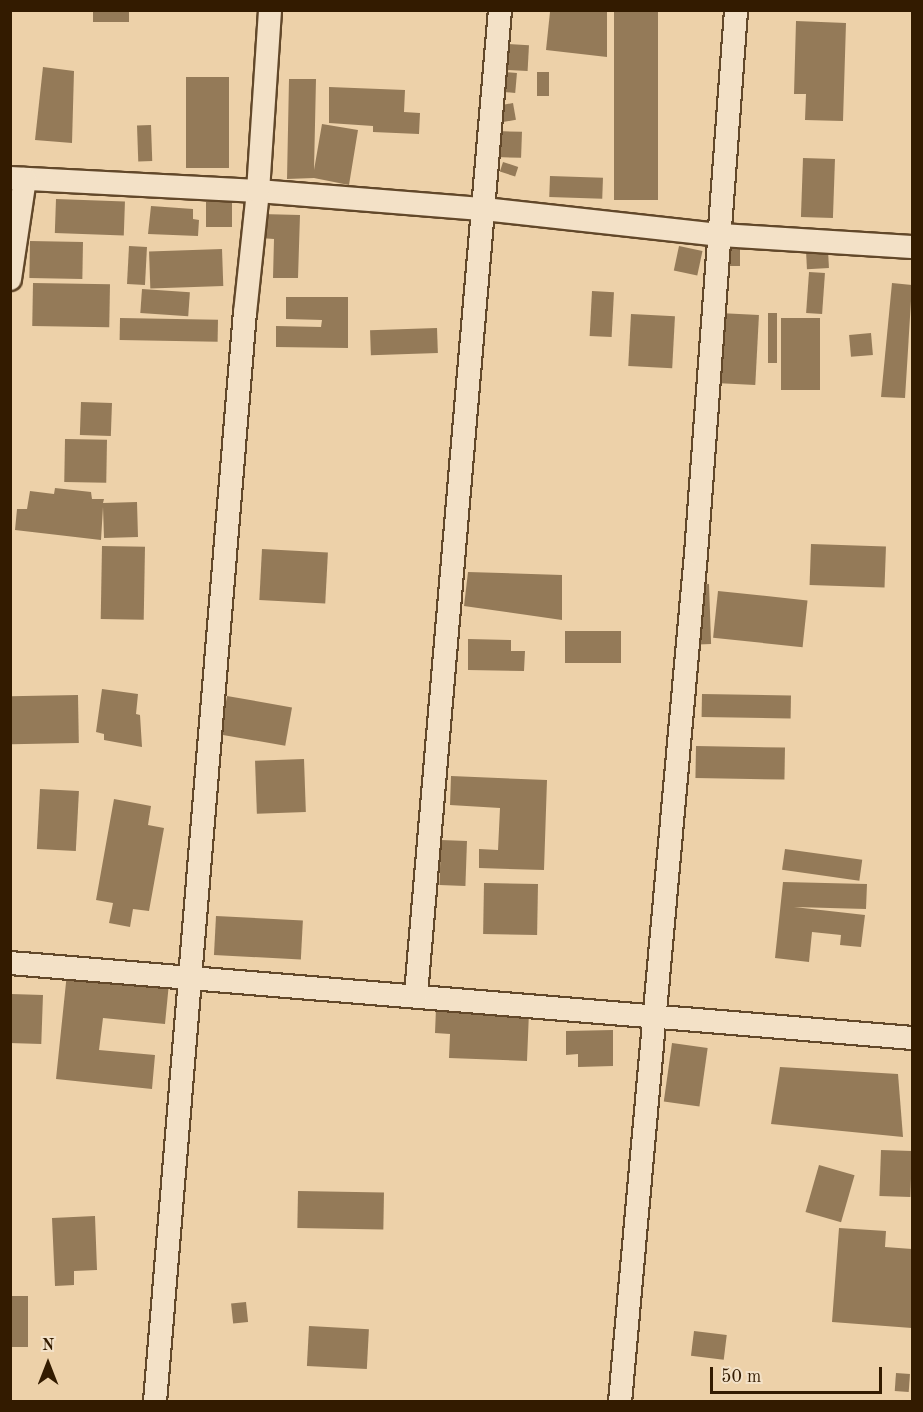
<!DOCTYPE html>
<html>
<head>
<meta charset="utf-8">
<style>
  body { margin:0 }
  #map { position:relative; width:923px; height:1412px; overflow:hidden; background:#edd1a9; font-family:"Old Standard TT",serif }
  div>[style] { position:absolute }
  [style*='--x'] { left:calc(var(--x)*1px); top:calc(var(--y)*1px); width:calc(var(--w)*1px); rotate:calc(var(--a)*1deg) }
  .building>* { inset:0; background:#947a58; transform-origin:0 0 }
  .roads { filter:drop-shadow(2px 0 #62482a) drop-shadow(-2px 0 #62482a) drop-shadow(0 2px #62482a) drop-shadow(0 -2px #62482a) }
  .street>* { height:22px; margin:-11px; padding:0 11px; transform-origin:11px; border-radius:11px; background:#f3e1c7 }
  span { translate:-50% -50%; white-space:nowrap; text-align:center; line-height:1.15; -webkit-text-stroke:6px #f3e1c7; paint-order:stroke }
  .frame { position:absolute; inset:0; border:12px solid #331b00; pointer-events:none }
  .north { position:absolute; left:18px; top:1334px; width:60px; height:60px; -webkit-text-stroke:4px #f3e1c7; paint-order:stroke; rotate:0deg; font-size:16px; font-weight:700; line-height:24px; text-align:center; color:#331b00 }
  .north::after { content:''; display:block; margin:auto; width:21px; height:27px; background:#331b00; clip-path:polygon(50% 0,100% 100%,50% 72%,0 100%) }
  .scale { position:absolute; left:710px; top:1367px; width:172px; height:27px; box-sizing:border-box; border:3px solid #331b00; border-top:0; padding-left:8px; font-size:18px; line-height:21px; white-space:nowrap; color:#331b00; -webkit-text-stroke:4px #f3e1c7; paint-order:stroke }
</style>
</head>
<body>
<div id="map">
  <div class="building">
    <i style="left:93px;top:10px;width:36px;height:12px"></i>
    <i style="left:614px;top:10px;width:44px;height:190px"></i>
    <i style="clip-path:polygon(550px 12px,607px 12px,607px 57px,546px 50px)"></i>
    <i style="clip-path:polygon(796px 21px,846px 23px,843px 121px,805px 120px,806px 94px,794px 94px)"></i>
    <i style="left:507px;top:44px;width:22px;height:26px;rotate:3deg"></i>
    <i style="clip-path:polygon(43px 67px,74px 71px,72px 143px,35px 140px)"></i>
    <i style="left:505px;top:72px;width:12px;height:20px;rotate:5deg"></i>
    <i style="left:537px;top:72px;width:12px;height:24px"></i>
    <i style="left:186px;top:77px;width:43px;height:91px"></i>
    <i style="clip-path:polygon(289px 79px,316px 79px,314px 170px,322px 124px,358px 130px,349px 185px,314px 178px,287px 179px)"></i>
    <i style="clip-path:polygon(329px 87px,405px 90px,404px 112px,420px 113px,419px 134px,373px 132px,373px 126px,329px 123px)"></i>
    <i style="left:513px;top:103px;width:17px;height:13px;rotate:80deg"></i>
    <i style="left:151px;top:125px;width:36px;height:14px;rotate:88deg"></i>
    <i style="left:497px;top:131px;width:25px;height:26px;rotate:2deg"></i>
    <i style="left:803px;top:158px;width:32px;height:59px;rotate:2deg"></i>
    <i style="left:503px;top:162px;width:16px;height:10px;rotate:18deg"></i>
    <i style="left:550px;top:176px;width:53px;height:21px;rotate:2deg"></i>
    <i style="left:56px;top:199px;width:69px;height:34px;rotate:2deg"></i>
    <i style="left:206px;top:202px;width:26px;height:25px"></i>
    <i style="clip-path:polygon(151px 206px,193px 209px,193px 219px,199px 220px,198px 236px,148px 234px)"></i>
    <i style="clip-path:polygon(261px 214px,300px 215px,298px 278px,273px 278px,274px 239px,260px 238px)"></i>
    <i style="left:30px;top:241px;width:53px;height:37px;rotate:1deg"></i>
    <i style="left:129px;top:246px;width:18px;height:38px;rotate:3deg"></i>
    <i style="left:679px;top:246px;width:24px;height:25px;rotate:12deg"></i>
    <i style="left:722px;top:248px;width:18px;height:18px"></i>
    <i style="left:222px;top:249px;width:37px;height:73px;rotate:88deg"></i>
    <i style="left:828px;top:250px;width:18px;height:22px;rotate:87deg"></i>
    <i style="left:809px;top:272px;width:16px;height:41px;rotate:4deg"></i>
    <i style="left:33px;top:283px;width:77px;height:43px;rotate:1deg"></i>
    <i style="clip-path:polygon(892px 283px,912px 285px,905px 398px,881px 397px)"></i>
    <i style="left:142px;top:289px;width:48px;height:24px;rotate:4deg"></i>
    <i style="left:592px;top:291px;width:22px;height:45px;rotate:3deg"></i>
    <i style="clip-path:polygon(286px 297px,348px 297px,348px 348px,276px 347px,276px 326px,321px 327px,322px 320px,286px 319px)"></i>
    <i style="left:719px;top:313px;width:40px;height:70px;rotate:3deg"></i>
    <i style="left:768px;top:313px;width:9px;height:50px"></i>
    <i style="left:631px;top:314px;width:44px;height:52px;rotate:3deg"></i>
    <i style="left:120px;top:318px;width:98px;height:22px;rotate:1deg"></i>
    <i style="left:781px;top:318px;width:39px;height:72px"></i>
    <i style="left:437px;top:328px;width:25px;height:67px;rotate:88deg"></i>
    <i style="left:871px;top:333px;width:22px;height:22px;rotate:85deg"></i>
    <i style="left:81px;top:402px;width:31px;height:33px;rotate:2deg"></i>
    <i style="left:65px;top:439px;width:42px;height:43px;rotate:1deg"></i>
    <i style="clip-path:polygon(55px 488px,91px 492px,92px 499px,104px 499px,103px 503px,137px 502px,138px 537px,104px 538px,103px 507px,101px 540px,15px 530px,17px 509px,27px 509px,30px 491px,54px 494px)"></i>
    <i style="left:811px;top:544px;width:75px;height:41px;rotate:2deg"></i>
    <i style="left:102px;top:546px;width:43px;height:73px;rotate:1deg"></i>
    <i style="left:262px;top:549px;width:66px;height:51px;rotate:3deg"></i>
    <i style="clip-path:polygon(468px 572px,562px 575px,562px 620px,464px 606px)"></i>
    <i style="left:709px;top:584px;width:60px;height:20px;rotate:88deg"></i>
    <i style="left:718px;top:591px;width:90px;height:47px;rotate:6deg"></i>
    <i style="left:621px;top:631px;width:32px;height:56px;rotate:90deg"></i>
    <i style="clip-path:polygon(468px 639px,511px 640px,511px 651px,525px 651px,524px 671px,468px 670px)"></i>
    <i style="clip-path:polygon(102px 689px,138px 694px,136px 714px,140px 715px,142px 747px,104px 740px,104px 734px,96px 732px)"></i>
    <i style="left:702px;top:694px;width:89px;height:23px;rotate:1deg"></i>
    <i style="left:78px;top:695px;width:48px;height:68px;rotate:89deg"></i>
    <i style="left:227px;top:696px;width:66px;height:39px;rotate:10deg"></i>
    <i style="left:696px;top:746px;width:89px;height:32px;rotate:1deg"></i>
    <i style="left:304px;top:759px;width:53px;height:49px;rotate:88deg"></i>
    <i style="clip-path:polygon(451px 776px,547px 780px,544px 870px,479px 868px,479px 849px,498px 850px,500px 808px,450px 805px)"></i>
    <i style="left:40px;top:789px;width:39px;height:60px;rotate:3deg"></i>
    <i style="clip-path:polygon(114px 799px,151px 806px,148px 825px,164px 828px,149px 911px,133px 909px,130px 927px,109px 923px,113px 903px,96px 900px)"></i>
    <i style="left:441px;top:840px;width:26px;height:45px;rotate:2deg"></i>
    <i style="left:785px;top:849px;width:78px;height:21px;rotate:8deg"></i>
    <i style="clip-path:polygon(783px 882px,867px 884px,866px 909px,794px 907px,865px 915px,861px 947px,840px 945px,841px 935px,812px 932px,809px 962px,775px 958px)"></i>
    <i style="left:484px;top:883px;width:54px;height:51px;rotate:1deg"></i>
    <i style="left:216px;top:916px;width:87px;height:39px;rotate:3deg"></i>
    <i style="clip-path:polygon(67px 973px,169px 983px,165px 1024px,103px 1018px,99px 1050px,155px 1055px,152px 1089px,56px 1079px)"></i>
    <i style="left:11px;top:994px;width:32px;height:49px;rotate:2deg"></i>
    <i style="clip-path:polygon(436px 1008px,529px 1012px,527px 1061px,449px 1058px,450px 1034px,435px 1033px)"></i>
    <i style="clip-path:polygon(613px 1030px,613px 1066px,578px 1067px,578px 1054px,566px 1055px,566px 1031px)"></i>
    <i style="left:672px;top:1043px;width:36px;height:59px;rotate:8deg"></i>
    <i style="clip-path:polygon(780px 1067px,898px 1074px,903px 1137px,771px 1124px)"></i>
    <i style="left:881px;top:1150px;width:31px;height:46px;rotate:2deg"></i>
    <i style="left:819px;top:1165px;width:37px;height:49px;rotate:16deg"></i>
    <i style="left:298px;top:1191px;width:86px;height:37px;rotate:1deg"></i>
    <i style="clip-path:polygon(95px 1216px,97px 1270px,74px 1271px,74px 1285px,55px 1286px,52px 1218px)"></i>
    <i style="clip-path:polygon(839px 1228px,886px 1231px,885px 1247px,912px 1249px,912px 1328px,832px 1322px)"></i>
    <i style="left:10px;top:1296px;width:18px;height:51px"></i>
    <i style="left:246px;top:1302px;width:20px;height:15px;rotate:84deg"></i>
    <i style="left:309px;top:1326px;width:60px;height:40px;rotate:3deg"></i>
    <i style="left:694px;top:1331px;width:33px;height:25px;rotate:7deg"></i>
    <i style="left:896px;top:1373px;width:14px;height:18px;rotate:4deg"></i>
  </div>
  <div class="roads">
    <div class="street">
      <i style="--x:10;--y:178;--w:248;--a:3"></i>
      <i style="--x:258;--y:191;--w:227;--a:4.6"></i>
      <i style="--x:484;--y:209;--w:238;--a:6.3"></i>
      <i style="--x:721;--y:235;--w:191;--a:3.6"></i>
      <i style="--x:10;--y:279;--w:101;--a:-81.5"></i>
      <i style="--x:10;--y:963;--w:905;--a:4.75"></i>
      <i style="--x:416;--y:994;--w:988;--a:-85.12"></i>
      <i style="--x:155;--y:1402;--w:1093;--a:-85.28"></i>
      <i style="--x:245;--y:313;--w:123;--a:-83.9"></i>
      <i style="--x:258;--y:191;--w:181;--a:-86.2"></i>
      <i style="--x:620;--y:1402;--w:851;--a:-84.88"></i>
      <i style="--x:696;--y:554;--w:545;--a:-85.79"></i>
    </div>
  </div>
  <div class="frame"></div>
  <div class="north">N</div>
  <div class="scale">50 m</div>
</div>
</body>
</html>
